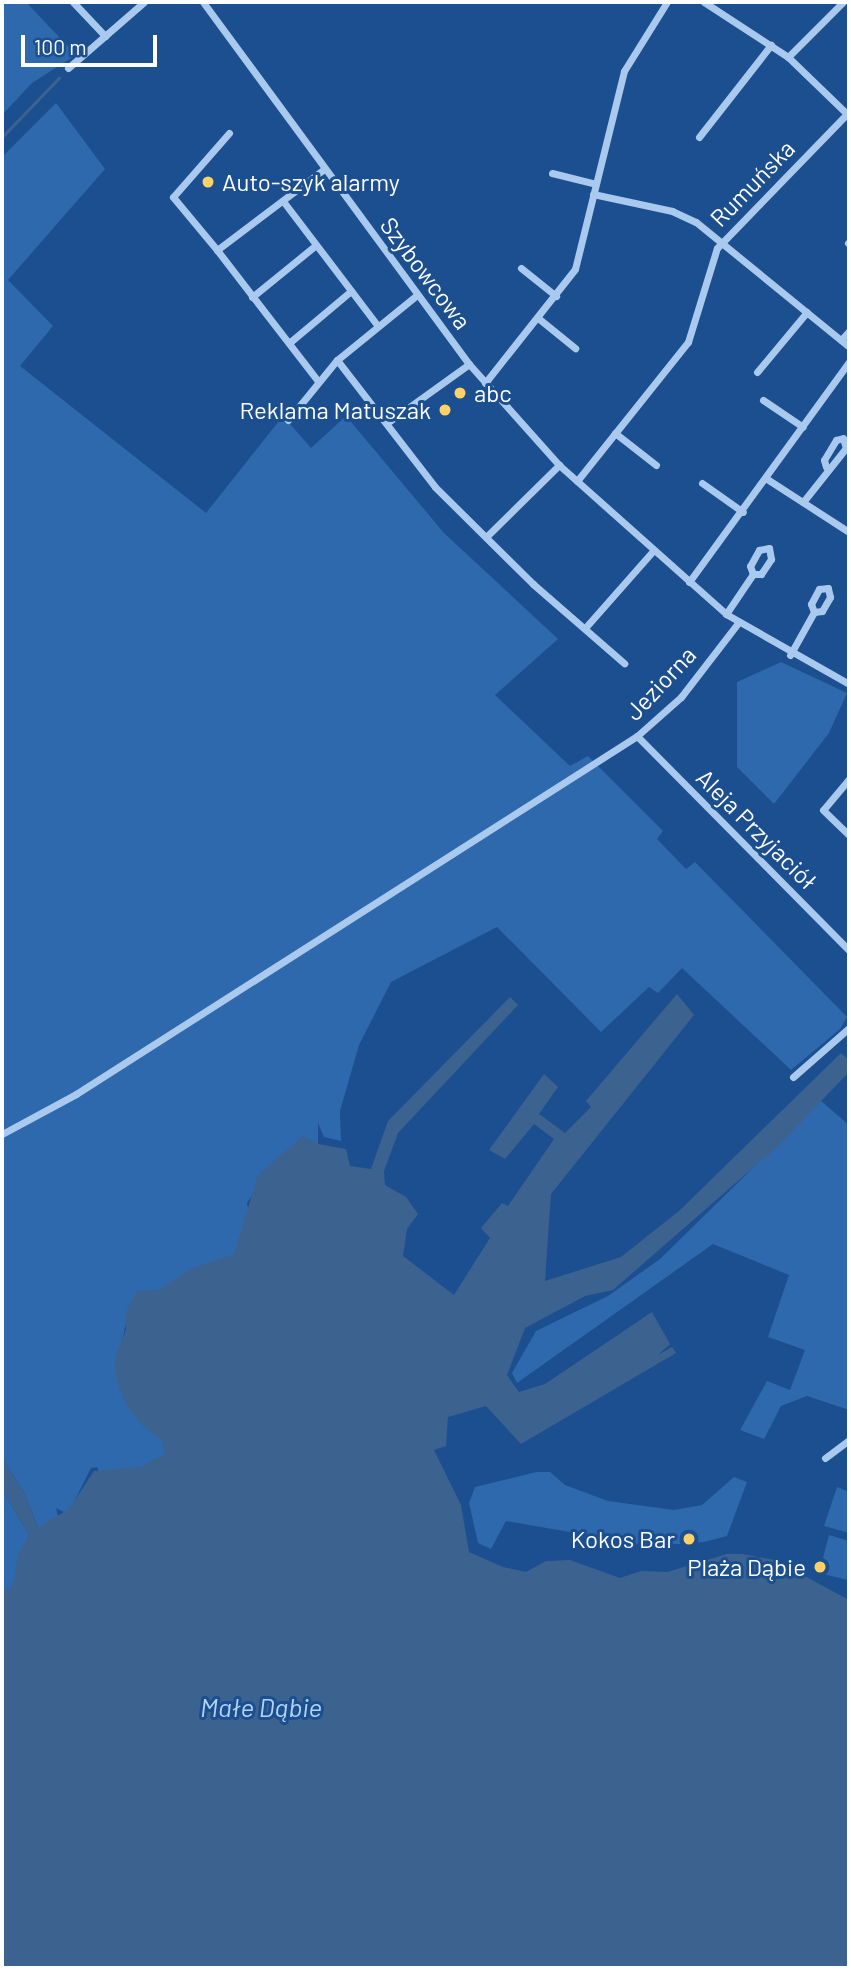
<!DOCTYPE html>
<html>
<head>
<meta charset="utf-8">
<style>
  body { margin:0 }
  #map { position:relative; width:851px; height:1970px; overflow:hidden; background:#1b4f8f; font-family:Barlow,sans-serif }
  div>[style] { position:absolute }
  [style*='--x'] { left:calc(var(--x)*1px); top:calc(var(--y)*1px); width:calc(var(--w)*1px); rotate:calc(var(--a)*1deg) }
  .green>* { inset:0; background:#2e69ad }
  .water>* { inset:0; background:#3c6290 }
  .stream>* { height:2.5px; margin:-1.25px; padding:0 1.25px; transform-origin:1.25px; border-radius:1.25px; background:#3c6290 }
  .street>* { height:7px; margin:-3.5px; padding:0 3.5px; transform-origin:3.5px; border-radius:3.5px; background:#a9c9ee }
  .dots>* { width:19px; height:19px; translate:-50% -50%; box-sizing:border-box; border:4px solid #1b4f8f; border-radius:50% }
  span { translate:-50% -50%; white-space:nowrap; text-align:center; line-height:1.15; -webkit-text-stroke:6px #1b4f8f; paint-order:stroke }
  .poi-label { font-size:24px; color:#fff }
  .left { translate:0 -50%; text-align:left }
  .right { translate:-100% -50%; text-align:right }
  .street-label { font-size:24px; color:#fff }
  .water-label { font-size:26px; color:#b5d3f5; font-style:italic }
  .frame { position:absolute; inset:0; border:4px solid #fff; pointer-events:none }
  .scale { position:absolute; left:21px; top:35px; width:136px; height:32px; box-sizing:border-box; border:4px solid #fff; border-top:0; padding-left:9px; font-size:21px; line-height:24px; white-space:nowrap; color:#fff; -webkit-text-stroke:5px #1b4f8f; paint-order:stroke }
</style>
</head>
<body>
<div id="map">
  <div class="green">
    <i style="clip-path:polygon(2px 2px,26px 2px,76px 55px,32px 83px,2px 115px)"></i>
    <i style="clip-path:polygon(56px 103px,105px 169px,8px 280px,53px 326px,20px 366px,206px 513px,283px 416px,311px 448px,346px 416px,444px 533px,558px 639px,495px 695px,570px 766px,588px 756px,663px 831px,657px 839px,686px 869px,695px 862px,847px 1017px,840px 1029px,791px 1070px,682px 968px,658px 993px,649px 987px,601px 1032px,497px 927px,391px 982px,359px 1045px,340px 1111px,341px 1141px,324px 1137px,318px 1123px,318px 1144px,259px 1185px,247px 1203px,255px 1244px,127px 1319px,122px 1341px,219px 1462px,100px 1475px,97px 1467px,91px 1468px,68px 1514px,56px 1508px,61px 1530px,38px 1527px,24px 1493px,2px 1458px,2px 157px)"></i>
    <i style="clip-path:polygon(781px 662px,847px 693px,829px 733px,774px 804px,737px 767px,737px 682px)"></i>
    <i style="clip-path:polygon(821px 1101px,849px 1125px,849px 1410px,807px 1396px,781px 1406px,764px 1439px,740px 1430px,767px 1381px,790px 1390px,805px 1350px,768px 1337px,789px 1275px,713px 1244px,517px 1383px,512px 1373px,536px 1331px,608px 1296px,660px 1259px)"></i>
    <i style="clip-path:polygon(536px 1472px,550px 1472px,565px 1485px,608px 1501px,674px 1510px,702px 1505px,734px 1477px,747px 1482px,727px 1536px,704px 1542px,651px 1546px,506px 1521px,491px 1549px,478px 1543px,469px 1503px,475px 1487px)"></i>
    <i style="clip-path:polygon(837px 1487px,849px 1492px,849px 1533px,824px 1526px)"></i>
    <i style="clip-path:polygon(2px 1490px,29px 1535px,2px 1625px)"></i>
    <i style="clip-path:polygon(829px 1535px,849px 1541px,848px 1580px,819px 1573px)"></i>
  </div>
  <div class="water">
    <i style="clip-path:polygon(677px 994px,694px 1015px,551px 1194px,545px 1281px,621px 1257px,679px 1211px,841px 1053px,849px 1060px,849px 1072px,777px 1147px,613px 1290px,585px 1296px,525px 1328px,507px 1375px,519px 1392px,545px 1384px,652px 1312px,670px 1344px,658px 1355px,672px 1347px,676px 1353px,521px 1444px,486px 1406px,448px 1417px,446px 1446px,434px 1450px,461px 1505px,469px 1552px,503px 1567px,526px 1572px,546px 1561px,570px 1560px,620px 1578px,641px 1571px,667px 1572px,727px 1554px,742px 1554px,775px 1560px,849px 1600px,849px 1968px,2px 1968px,2px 1588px,8px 1591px,15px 1578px,17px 1556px,29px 1535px,2px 1490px,2px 1458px,24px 1493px,38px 1527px,69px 1509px,94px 1471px,140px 1467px,165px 1454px,163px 1442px,140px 1423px,125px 1403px,116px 1377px,115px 1358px,126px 1329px,125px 1314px,137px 1291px,159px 1290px,190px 1269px,234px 1254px,258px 1175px,303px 1136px,318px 1144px,346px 1149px,350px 1166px,371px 1169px,388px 1121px,510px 997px,518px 1005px,398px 1133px,384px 1171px,385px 1185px,406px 1197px,418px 1214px,407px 1229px,403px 1256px,454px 1295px,490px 1238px,481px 1228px,502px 1203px,508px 1206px,554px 1139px,534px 1124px,505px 1159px,489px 1150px,544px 1074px,558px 1087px,539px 1114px,565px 1133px,591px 1107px,586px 1101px)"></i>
  </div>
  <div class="stream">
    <i style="--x:2;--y:137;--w:82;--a:-46"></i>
  </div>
  <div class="street">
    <i style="--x:73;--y:2;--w:47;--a:46.7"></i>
    <i style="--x:203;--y:2;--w:449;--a:53.7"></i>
    <i style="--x:469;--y:364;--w:135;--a:48.3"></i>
    <i style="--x:559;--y:465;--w:224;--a:41.7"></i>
    <i style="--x:726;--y:614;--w:142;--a:29.6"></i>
    <i style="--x:704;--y:2;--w:100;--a:33.2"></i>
    <i style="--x:788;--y:57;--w:85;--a:44"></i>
    <i style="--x:788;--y:57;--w:78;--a:-45"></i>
    <i style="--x:68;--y:68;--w:101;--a:-41"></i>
    <i style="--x:229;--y:133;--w:85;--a:131.2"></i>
    <i style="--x:173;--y:197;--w:69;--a:50.3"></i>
    <i style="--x:217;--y:250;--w:134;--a:-37.1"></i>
    <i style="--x:699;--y:137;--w:117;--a:-52"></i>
    <i style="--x:552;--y:173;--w:45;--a:14"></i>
    <i style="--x:593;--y:194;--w:81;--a:12.1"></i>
    <i style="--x:672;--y:211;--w:26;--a:25"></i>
    <i style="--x:696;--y:222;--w:198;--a:39.2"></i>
    <i style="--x:283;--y:201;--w:156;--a:52.8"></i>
    <i style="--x:848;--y:243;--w:1;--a:-45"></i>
    <i style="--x:217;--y:250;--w:164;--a:52.4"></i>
    <i style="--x:521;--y:268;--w:45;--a:38.7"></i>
    <i style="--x:252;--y:297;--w:82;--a:-39.1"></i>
    <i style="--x:538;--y:318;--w:48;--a:39"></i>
    <i style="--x:841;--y:340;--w:12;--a:-48"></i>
    <i style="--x:289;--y:343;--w:81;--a:-40"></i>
    <i style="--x:337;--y:360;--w:160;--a:52.3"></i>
    <i style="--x:435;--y:487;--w:138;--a:44.7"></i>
    <i style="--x:533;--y:584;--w:121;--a:41"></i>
    <i style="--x:757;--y:372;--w:78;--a:-50.2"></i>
    <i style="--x:485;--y:383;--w:145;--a:-51.7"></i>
    <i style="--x:575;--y:269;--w:204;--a:-76.1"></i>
    <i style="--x:624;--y:71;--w:81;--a:-58.1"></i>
    <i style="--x:763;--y:400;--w:48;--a:34"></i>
    <i style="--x:288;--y:420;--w:77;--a:-50.8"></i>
    <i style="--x:337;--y:360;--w:103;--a:-39.1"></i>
    <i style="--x:387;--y:423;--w:101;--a:-35.7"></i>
    <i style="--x:615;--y:433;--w:52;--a:38"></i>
    <i style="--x:767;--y:479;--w:98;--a:32.9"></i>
    <i style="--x:577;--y:481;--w:178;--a:-51.4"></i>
    <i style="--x:688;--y:342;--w:98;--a:-72.9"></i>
    <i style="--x:717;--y:248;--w:190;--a:-45.9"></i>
    <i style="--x:702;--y:483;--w:50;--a:35.3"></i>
    <i style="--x:803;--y:502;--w:69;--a:-51.5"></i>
    <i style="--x:846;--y:448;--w:10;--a:-107"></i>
    <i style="--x:843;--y:438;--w:7;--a:164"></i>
    <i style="--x:836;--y:440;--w:23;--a:121"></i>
    <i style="--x:824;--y:460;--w:7;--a:74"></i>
    <i style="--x:486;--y:537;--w:103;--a:-44.6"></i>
    <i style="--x:689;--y:582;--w:272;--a:-54"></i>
    <i style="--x:726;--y:614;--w:48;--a:-56"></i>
    <i style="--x:753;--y:574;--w:8;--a:0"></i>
    <i style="--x:761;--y:574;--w:18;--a:-56"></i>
    <i style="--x:771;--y:559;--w:11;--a:-100"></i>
    <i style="--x:769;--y:548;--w:10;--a:169"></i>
    <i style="--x:759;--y:550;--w:18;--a:119"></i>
    <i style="--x:750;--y:566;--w:9;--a:69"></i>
    <i style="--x:585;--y:628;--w:103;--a:-48.6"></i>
    <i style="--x:790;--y:655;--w:49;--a:-60.8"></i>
    <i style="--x:814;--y:612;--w:8;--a:-7"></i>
    <i style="--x:822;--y:611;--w:16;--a:-60"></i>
    <i style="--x:830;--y:597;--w:9;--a:-103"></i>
    <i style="--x:828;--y:588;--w:9;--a:174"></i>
    <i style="--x:819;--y:589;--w:17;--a:118"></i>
    <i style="--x:811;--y:604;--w:9;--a:69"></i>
    <i style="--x:637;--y:736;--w:301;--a:45.3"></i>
    <i style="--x:849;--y:779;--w:40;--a:130"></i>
    <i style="--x:823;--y:810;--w:36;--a:44"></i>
    <i style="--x:793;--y:1077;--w:74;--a:-41.2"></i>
    <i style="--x:2;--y:1134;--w:84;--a:-28.4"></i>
    <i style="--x:76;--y:1094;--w:665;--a:-32.54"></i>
    <i style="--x:637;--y:736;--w:59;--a:-41.6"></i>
    <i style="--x:681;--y:697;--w:93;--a:-52.4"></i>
    <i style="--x:825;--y:1458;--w:30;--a:-37"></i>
  </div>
  <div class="dots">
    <i style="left:208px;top:182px;background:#ffd166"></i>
    <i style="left:460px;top:393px;background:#ffd166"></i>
    <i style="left:445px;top:410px;background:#ffd166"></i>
    <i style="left:689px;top:1539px;background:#ffd166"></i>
    <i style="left:820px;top:1567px;background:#ffd166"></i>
  </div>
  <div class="poi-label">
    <span class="left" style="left:222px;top:182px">Auto-szyk alarmy</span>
    <span class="left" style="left:474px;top:393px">abc</span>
    <span class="right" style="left:431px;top:410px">Reklama Matuszak</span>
    <span class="right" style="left:675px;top:1539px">Kokos Bar</span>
    <span class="right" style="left:806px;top:1567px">Plaża Dąbie</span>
  </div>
  <div class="street-label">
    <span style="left:752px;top:183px;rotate:-46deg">Rumuńska</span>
    <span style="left:426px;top:273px;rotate:53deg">Szybowcowa</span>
    <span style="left:660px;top:683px;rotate:-47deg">Jeziorna</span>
    <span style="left:757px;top:829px;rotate:45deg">Aleja Przyjaciół</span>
  </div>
  <div class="water-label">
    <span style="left:261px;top:1707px">Małe Dąbie</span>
  </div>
  <div class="frame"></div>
  <div class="scale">100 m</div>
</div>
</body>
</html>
